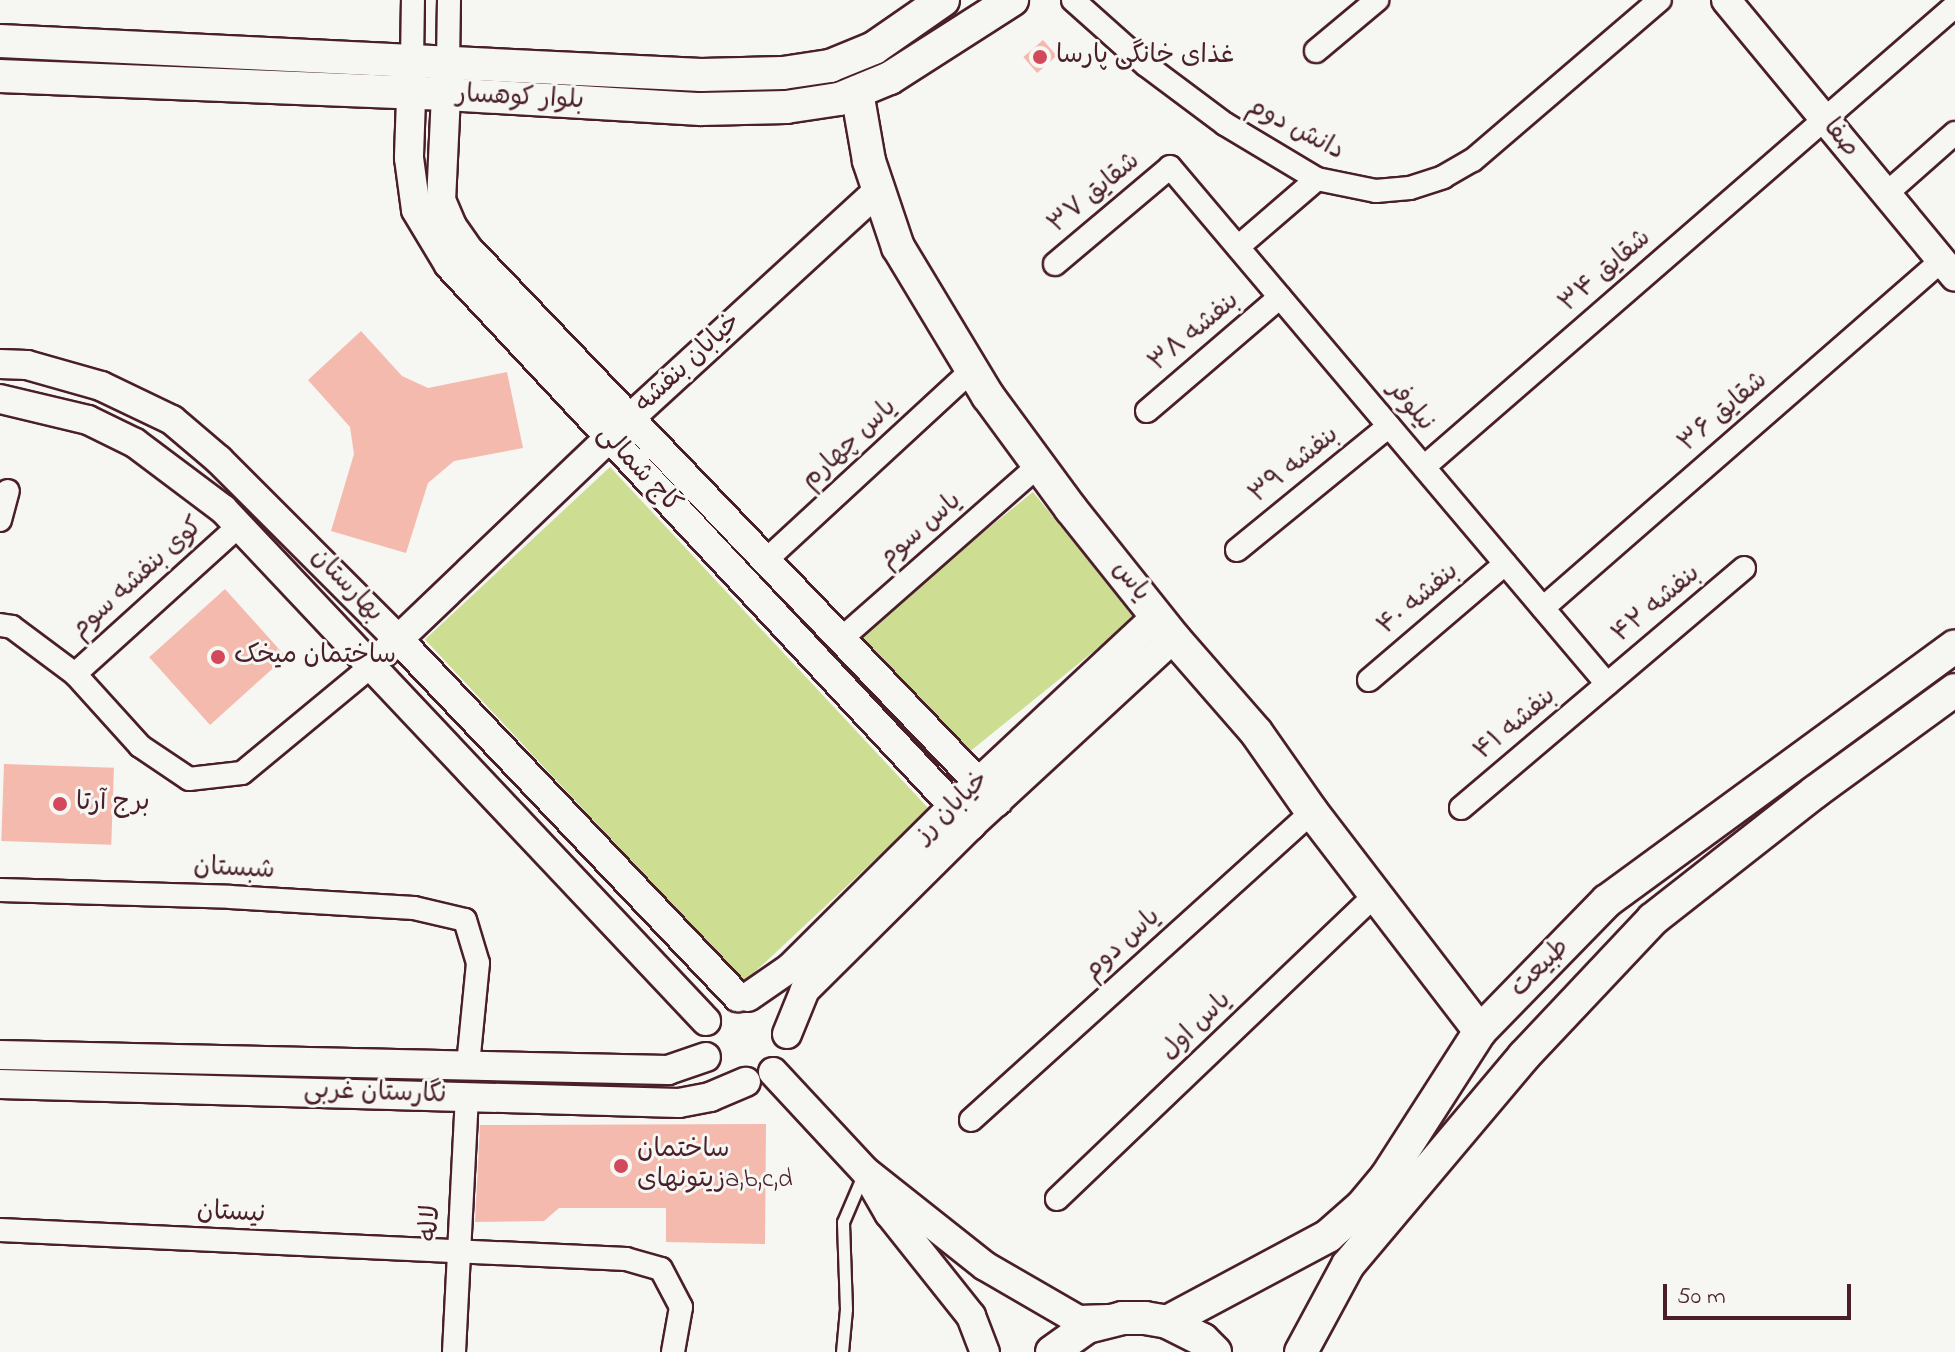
<!DOCTYPE html>
<html>
<head>
<meta charset="utf-8">
<style>
  body { margin:0 }
  #map { position:relative; width:1955px; height:1352px; overflow:hidden; background:#f6f6f2; font-family:"Indie Flower","Playpen Sans Arabic",sans-serif }
  div>[style] { position:absolute }
  [style*='--x'] { left:calc(var(--x)*1px); top:calc(var(--y)*1px); width:calc(var(--w)*1px); rotate:calc(var(--a)*1deg) }
  .green>* { inset:0; background:#cdde92; transform-origin:0 0 }
  .building>* { inset:0; background:#f4baae; transform-origin:0 0 }
  .roads { filter:drop-shadow(2px 0 #4a1f2b) drop-shadow(-2px 0 #4a1f2b) drop-shadow(0 2px #4a1f2b) drop-shadow(0 -2px #4a1f2b) }
  .service>* { height:11px; margin:-5.5px; padding:0 5.5px; transform-origin:5.5px; border-radius:5.5px; background:#f6f6f2 }
  .minor>* { height:22px; margin:-11px; padding:0 11px; transform-origin:11px; border-radius:11px; background:#f6f6f2 }
  .tertiary>* { height:28px; margin:-14px; padding:0 14px; transform-origin:14px; border-radius:14px; background:#f6f6f2 }
  .secondary>* { height:32px; margin:-16px; padding:0 16px; transform-origin:16px; border-radius:16px; background:#f6f6f2 }
  .dots>* { width:22px; height:22px; translate:-50% -50%; box-sizing:border-box; border:4px solid #f6f6f2; border-radius:50% }
  span { translate:-50% -50%; white-space:nowrap; text-align:center; line-height:1.15; -webkit-text-stroke:6px #f6f6f2; paint-order:stroke }
  .poi-label { font-size:26px; color:#4a1f2b }
  .left { translate:0 -50%; text-align:left }
  .street-label { font-size:26px; color:#4a1f2b }
  .scale { position:absolute; left:1663px; top:1284px; width:188px; height:36px; box-sizing:border-box; border:4px solid #4a1f2b; border-top:0; padding-left:10px; font-size:24px; line-height:28px; white-space:nowrap; color:#4a1f2b; -webkit-text-stroke:6px #f6f6f2; paint-order:stroke }
</style>
</head>
<body>
<div id="map">
  <div class="green">
    <i style="left:610px;top:467px;width:468px;height:253px;rotate:47deg"></i>
    <i style="left:1033px;top:492px;width:162px;height:229px;rotate:51deg"></i>
  </div>
  <div class="building">
    <i style="left:1043px;top:40px;width:21px;height:26px;rotate:49deg"></i>
    <i style="clip-path:polygon(361px 331px,402px 376px,428px 388px,507px 372px,523px 448px,454px 461px,428px 483px,406px 553px,331px 531px,354px 454px,350px 427px,308px 380px)"></i>
    <i style="left:225px;top:589px;width:91px;height:102px;rotate:48deg"></i>
    <i style="left:4px;top:764px;width:110px;height:77px;rotate:2deg"></i>
    <i style="clip-path:polygon(766px 1124px,765px 1244px,666px 1242px,666px 1208px,559px 1208px,544px 1221px,475px 1222px,480px 1125px)"></i>
  </div>
  <div class="roads">
    <div class="service">
      <i style="--x:842;--y:1352;--w:43;--a:-84.7"></i>
      <i style="--x:846;--y:1309;--w:87;--a:-92"></i>
      <i style="--x:843;--y:1222;--w:51;--a:-66.9"></i>
    </div>
    <div class="minor">
      <i style="--x:1073;--y:0;--w:98;--a:41.7"></i>
      <i style="--x:1146;--y:65;--w:99;--a:36.8"></i>
      <i style="--x:1225;--y:124;--w:107;--a:30.9"></i>
      <i style="--x:1317;--y:179;--w:60;--a:11.5"></i>
      <i style="--x:1376;--y:191;--w:34;--a:-5"></i>
      <i style="--x:1410;--y:188;--w:35;--a:-18"></i>
      <i style="--x:1443;--y:177;--w:34;--a:-30"></i>
      <i style="--x:1473;--y:160;--w:246;--a:-40.6"></i>
      <i style="--x:1316;--y:51;--w:80;--a:-39.9"></i>
      <i style="--x:412;--y:61;--w:61;--a:-89.1"></i>
      <i style="--x:448;--y:63;--w:63;--a:-89.1"></i>
      <i style="--x:1886;--y:194;--w:92;--a:-41.5"></i>
      <i style="--x:1238;--y:247;--w:104;--a:-40.7"></i>
      <i style="--x:1055;--y:264;--w:150;--a:-40.1"></i>
      <i style="--x:1170;--y:167;--w:677;--a:49.79"></i>
      <i style="--x:1147;--y:411;--w:175;--a:-40.6"></i>
      <i style="--x:1424;--y:467;--w:703;--a:-40.96"></i>
      <i style="--x:0;--y:520;--w:30;--a:-75"></i>
      <i style="--x:1237;--y:550;--w:196;--a:-39.2"></i>
      <i style="--x:765;--y:561;--w:282;--a:-42.7"></i>
      <i style="--x:1543;--y:608;--w:528;--a:-41.08"></i>
      <i style="--x:0;--y:625;--w:12;--a:9"></i>
      <i style="--x:12;--y:627;--w:79;--a:36.7"></i>
      <i style="--x:75;--y:674;--w:97;--a:47.9"></i>
      <i style="--x:140;--y:746;--w:59;--a:34"></i>
      <i style="--x:189;--y:779;--w:53;--a:-6.5"></i>
      <i style="--x:242;--y:773;--w:166;--a:-39.6"></i>
      <i style="--x:841;--y:639;--w:264;--a:-41.3"></i>
      <i style="--x:75;--y:674;--w:221;--a:-42.1"></i>
      <i style="--x:1369;--y:680;--w:179;--a:-40.5"></i>
      <i style="--x:1461;--y:808;--w:371;--a:-40.3"></i>
      <i style="--x:0;--y:890;--w:230;--a:1.7"></i>
      <i style="--x:230;--y:897;--w:184;--a:3.4"></i>
      <i style="--x:414;--y:908;--w:52;--a:13.2"></i>
      <i style="--x:465;--y:920;--w:45;--a:73.2"></i>
      <i style="--x:478;--y:963;--w:102;--a:95.6"></i>
      <i style="--x:971;--y:1120;--w:460;--a:-42.1"></i>
      <i style="--x:1057;--y:1199;--w:440;--a:-43.7"></i>
      <i style="--x:0;--y:1230;--w:627;--a:2.65"></i>
      <i style="--x:626;--y:1259;--w:36;--a:16"></i>
      <i style="--x:661;--y:1269;--w:43;--a:62.2"></i>
      <i style="--x:681;--y:1307;--w:46;--a:100.1"></i>
      <i style="--x:454;--y:1352;--w:255;--a:-87.1"></i>
    </div>
    <div class="tertiary">
      <i style="--x:1726;--y:0;--w:359;--a:50.4"></i>
      <i style="--x:412;--y:70;--w:88;--a:92"></i>
      <i style="--x:409;--y:158;--w:52;--a:82.3"></i>
      <i style="--x:416;--y:210;--w:64;--a:59"></i>
      <i style="--x:449;--y:265;--w:766;--a:47.01"></i>
      <i style="--x:447;--y:74;--w:126;--a:92.7"></i>
      <i style="--x:441;--y:200;--w:28;--a:67"></i>
      <i style="--x:452;--y:226;--w:29;--a:55"></i>
      <i style="--x:469;--y:250;--w:764;--a:46.27"></i>
      <i style="--x:0;--y:364;--w:27;--a:2"></i>
      <i style="--x:27;--y:365;--w:77;--a:15.8"></i>
      <i style="--x:101;--y:386;--w:79;--a:25.6"></i>
      <i style="--x:172;--y:420;--w:62;--a:40.4"></i>
      <i style="--x:219;--y:460;--w:253;--a:45"></i>
      <i style="--x:398;--y:639;--w:494;--a:46.5"></i>
      <i style="--x:0;--y:399;--w:90;--a:13.4"></i>
      <i style="--x:88;--y:420;--w:52;--a:26.1"></i>
      <i style="--x:135;--y:443;--w:110;--a:36.9"></i>
      <i style="--x:223;--y:509;--w:704;--a:46.67"></i>
      <i style="--x:385;--y:652;--w:337;--a:-43.7"></i>
      <i style="--x:629;--y:419;--w:339;--a:-42.5"></i>
      <i style="--x:748;--y:997;--w:51;--a:-34.6"></i>
      <i style="--x:790;--y:968;--w:230;--a:-44.8"></i>
      <i style="--x:953;--y:806;--w:279;--a:-43"></i>
      <i style="--x:787;--y:1034;--w:48;--a:-67.8"></i>
      <i style="--x:805;--y:990;--w:234;--a:-44.8"></i>
      <i style="--x:971;--y:825;--w:276;--a:-42.7"></i>
      <i style="--x:0;--y:1055;--w:668;--a:1.29"></i>
      <i style="--x:668;--y:1070;--w:40;--a:-18.9"></i>
      <i style="--x:773;--y:1072;--w:135;--a:47.1"></i>
      <i style="--x:865;--y:1171;--w:153;--a:38.4"></i>
      <i style="--x:985;--y:1266;--w:108;--a:30.1"></i>
      <i style="--x:1078;--y:1320;--w:31;--a:-2"></i>
      <i style="--x:0;--y:1084;--w:679;--a:1.6"></i>
      <i style="--x:679;--y:1103;--w:32;--a:-11"></i>
      <i style="--x:710;--y:1097;--w:39;--a:-23"></i>
      <i style="--x:871;--y:1182;--w:36;--a:60"></i>
      <i style="--x:889;--y:1213;--w:132;--a:51.5"></i>
      <i style="--x:971;--y:1316;--w:39;--a:69"></i>
    </div>
    <div class="secondary">
      <i style="--x:0;--y:41;--w:702;--a:2.78"></i>
      <i style="--x:701;--y:75;--w:82;--a:-1.4"></i>
      <i style="--x:783;--y:73;--w:48;--a:-8.5"></i>
      <i style="--x:830;--y:66;--w:48;--a:-22.2"></i>
      <i style="--x:874;--y:48;--w:84;--a:-34.8"></i>
      <i style="--x:0;--y:76;--w:446;--a:2.3"></i>
      <i style="--x:446;--y:94;--w:255;--a:3.4"></i>
      <i style="--x:701;--y:109;--w:85;--a:-1.3"></i>
      <i style="--x:786;--y:107;--w:54;--a:-8.6"></i>
      <i style="--x:839;--y:99;--w:55;--a:-22.4"></i>
      <i style="--x:890;--y:78;--w:145;--a:-32.6"></i>
      <i style="--x:857;--y:92;--w:70;--a:80.1"></i>
      <i style="--x:869;--y:161;--w:91;--a:71.4"></i>
      <i style="--x:898;--y:247;--w:174;--a:58.9"></i>
      <i style="--x:988;--y:396;--w:140;--a:53.7"></i>
      <i style="--x:1071;--y:509;--w:165;--a:51.4"></i>
      <i style="--x:1174;--y:638;--w:125;--a:48.9"></i>
      <i style="--x:1256;--y:732;--w:98;--a:55"></i>
      <i style="--x:1312;--y:812;--w:276;--a:52.5"></i>
      <i style="--x:1167;--y:1322;--w:183;--a:-28.1"></i>
      <i style="--x:1328;--y:1236;--w:45;--a:-41.4"></i>
      <i style="--x:1362;--y:1206;--w:39;--a:-50"></i>
      <i style="--x:1387;--y:1176;--w:172;--a:-57.3"></i>
      <i style="--x:1480;--y:1031;--w:182;--a:-45.7"></i>
      <i style="--x:1607;--y:901;--w:431;--a:-36.2"></i>
      <i style="--x:1052;--y:1352;--w:43;--a:-35.5"></i>
      <i style="--x:1087;--y:1327;--w:36;--a:-14"></i>
      <i style="--x:1122;--y:1318;--w:23;--a:0"></i>
      <i style="--x:1145;--y:1318;--w:22;--a:10"></i>
      <i style="--x:1167;--y:1322;--w:40;--a:26.6"></i>
      <i style="--x:1203;--y:1340;--w:17;--a:45"></i>
      <i style="--x:1301;--y:1352;--w:99;--a:-61.6"></i>
      <i style="--x:1348;--y:1265;--w:273;--a:-49.9"></i>
      <i style="--x:1524;--y:1056;--w:188;--a:-46.7"></i>
      <i style="--x:1653;--y:919;--w:206;--a:-38.1"></i>
      <i style="--x:1815;--y:792;--w:173;--a:-36.1"></i>
    </div>
  </div>
  <div class="dots">
    <i style="left:1040px;top:57px;background:#d1495b"></i>
    <i style="left:218px;top:657px;background:#d1495b"></i>
    <i style="left:60px;top:804px;background:#d1495b"></i>
    <i style="left:621px;top:1166px;background:#d1495b"></i>
  </div>
  <div class="poi-label">
    <span class="left" style="left:1056px;top:57px">غذای خانگی پارسا</span>
    <span class="left" style="left:234px;top:657px">ساختمان میخک</span>
    <span class="left" style="left:76px;top:804px">برج آرتا</span>
    <span class="left" style="left:637px;top:1166px">ساختمان<br>زیتونهایa,b,c,d</span>
  </div>
  <div class="street-label">
    <span style="left:520px;top:99px;rotate:3deg">بلوار کوهسار</span>
    <span style="left:1295px;top:130px;rotate:28deg">دانش دوم</span>
    <span style="left:1840px;top:139px;rotate:51deg">صفا</span>
    <span style="left:1095px;top:194px;rotate:-40deg">شقایق ۳۷</span>
    <span style="left:1606px;top:272px;rotate:-41deg">شقایق ۳۴</span>
    <span style="left:1195px;top:333px;rotate:-40deg">بنفشه ۳۸</span>
    <span style="left:689px;top:364px;rotate:-43deg">خیابان بنفشه</span>
    <span style="left:1410px;top:407px;rotate:50deg">نیلوفر</span>
    <span style="left:1724px;top:413px;rotate:-41deg">شقایق ۳۶</span>
    <span style="left:850px;top:445px;rotate:-43deg">یاس چهارم</span>
    <span style="left:1295px;top:466px;rotate:-39deg">بنفشه ۳۹</span>
    <span style="left:638px;top:470px;rotate:47deg">کاج شمالی</span>
    <span style="left:921px;top:531px;rotate:-41deg">یاس سوم</span>
    <span style="left:138px;top:579px;rotate:-42deg">کوی بنفشه سوم</span>
    <span style="left:1130px;top:582px;rotate:51deg">یاس</span>
    <span style="left:346px;top:586px;rotate:46deg">بهارستان</span>
    <span style="left:1419px;top:600px;rotate:-40deg">بنفشه ۴۰</span>
    <span style="left:1657px;top:605px;rotate:-40deg">بنفشه ۴۲</span>
    <span style="left:1516px;top:725px;rotate:-40deg">بنفشه ۴۱</span>
    <span style="left:953px;top:808px;rotate:-44deg">خیابان رز</span>
    <span style="left:234px;top:870px;rotate:3deg">شبستان</span>
    <span style="left:1123px;top:945px;rotate:-42deg">یاس دوم</span>
    <span style="left:1541px;top:969px;rotate:-45deg">طبیعت</span>
    <span style="left:1197px;top:1027px;rotate:-44deg">یاس اول</span>
    <span style="left:375px;top:1094px;rotate:2deg">نگارستان غربی</span>
    <span style="left:231px;top:1214px;rotate:3deg">نیستان</span>
    <span style="left:432px;top:1223px;rotate:-87deg">لاله</span>
  </div>
  <div class="scale">50 m</div>
</div>
</body>
</html>
